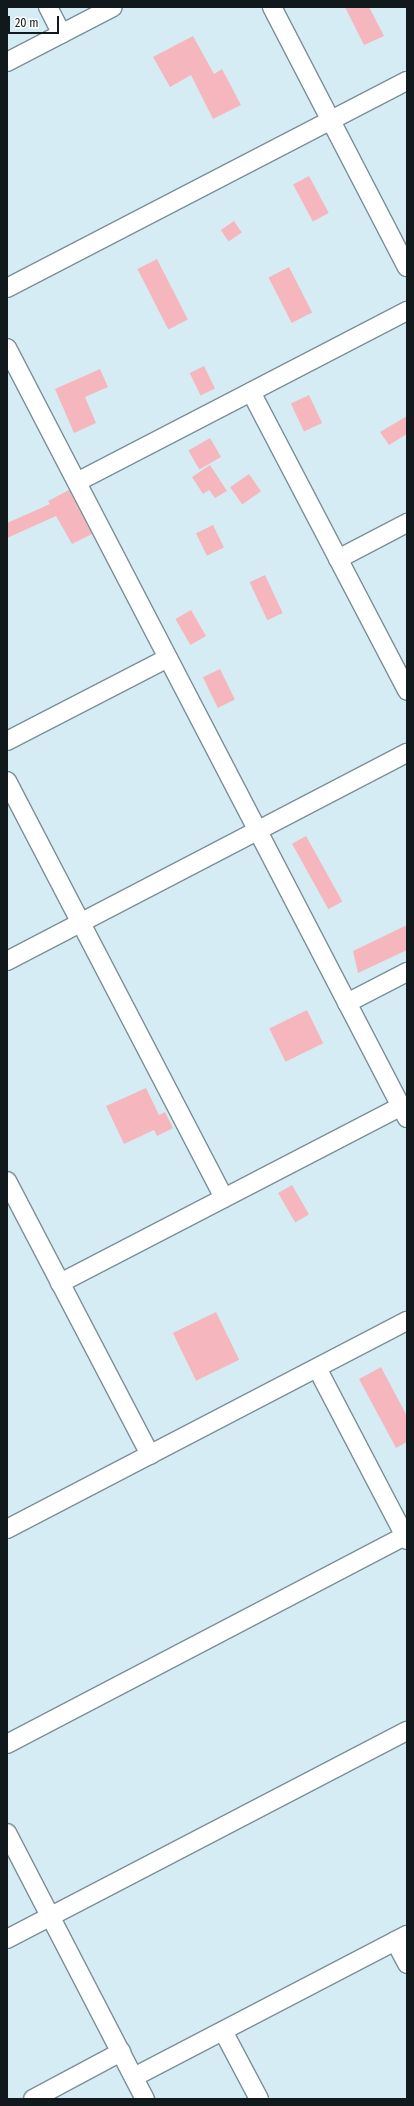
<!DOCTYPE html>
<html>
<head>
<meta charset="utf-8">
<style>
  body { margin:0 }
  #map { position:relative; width:414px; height:2106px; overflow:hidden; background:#d6ecf4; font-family:"Fira Sans Condensed",sans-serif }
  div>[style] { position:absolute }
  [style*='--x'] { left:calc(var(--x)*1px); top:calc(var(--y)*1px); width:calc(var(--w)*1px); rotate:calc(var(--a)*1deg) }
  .building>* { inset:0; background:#f5b7bd; transform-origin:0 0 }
  .roads { filter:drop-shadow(1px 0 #7b8f97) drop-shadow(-1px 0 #7b8f97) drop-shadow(0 1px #7b8f97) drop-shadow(0 -1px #7b8f97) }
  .minor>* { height:18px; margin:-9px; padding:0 9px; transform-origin:9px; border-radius:9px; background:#fff }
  span { translate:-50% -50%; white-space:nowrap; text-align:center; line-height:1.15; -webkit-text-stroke:4px #fff; paint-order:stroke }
  .frame { position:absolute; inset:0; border:8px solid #11191c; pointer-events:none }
  .scale { position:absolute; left:8px; top:16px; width:51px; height:18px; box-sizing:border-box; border:2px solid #11191c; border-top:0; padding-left:5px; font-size:12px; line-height:14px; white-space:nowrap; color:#11191c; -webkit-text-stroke:3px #fff; paint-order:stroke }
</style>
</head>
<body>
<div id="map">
  <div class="building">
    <i style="clip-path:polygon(345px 7px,369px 7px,384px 36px,364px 45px)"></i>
    <i style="clip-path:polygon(193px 36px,214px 74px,222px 69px,241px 105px,213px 119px,191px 75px,170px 87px,153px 57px)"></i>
    <i style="left:309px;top:176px;width:42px;height:18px;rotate:62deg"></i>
    <i style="left:234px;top:221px;width:14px;height:16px;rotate:56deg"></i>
    <i style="left:157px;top:259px;width:68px;height:22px;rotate:63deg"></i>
    <i style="left:289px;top:267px;width:51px;height:23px;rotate:63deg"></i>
    <i style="left:204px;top:366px;width:25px;height:16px;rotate:64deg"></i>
    <i style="clip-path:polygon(100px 369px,108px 387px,85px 397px,96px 423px,74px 433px,55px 389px)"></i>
    <i style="left:309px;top:395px;width:31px;height:20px;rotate:65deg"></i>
    <i style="clip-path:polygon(407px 416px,407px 434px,389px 445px,380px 432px)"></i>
    <i style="left:210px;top:438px;width:22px;height:25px;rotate:60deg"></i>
    <i style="clip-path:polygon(210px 465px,227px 491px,215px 498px,209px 490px,203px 494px,192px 477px)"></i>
    <i style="left:249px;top:474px;width:21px;height:23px;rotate:55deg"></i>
    <i style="clip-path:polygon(69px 490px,92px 534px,72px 544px,56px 516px,7px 538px,7px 523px,50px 504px,48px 501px)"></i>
    <i style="left:213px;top:525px;width:25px;height:19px;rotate:64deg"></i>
    <i style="left:265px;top:575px;width:42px;height:17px;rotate:65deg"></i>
    <i style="left:191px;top:610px;width:30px;height:18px;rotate:60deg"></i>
    <i style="left:220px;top:669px;width:34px;height:19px;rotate:64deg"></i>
    <i style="left:306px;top:836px;width:75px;height:16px;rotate:61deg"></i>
    <i style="clip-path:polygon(407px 925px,407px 950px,358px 973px,353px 951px)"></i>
    <i style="left:307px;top:1010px;width:37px;height:42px;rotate:64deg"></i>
    <i style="clip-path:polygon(146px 1088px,159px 1115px,165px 1112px,173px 1128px,157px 1136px,154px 1130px,124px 1144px,106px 1106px)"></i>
    <i style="left:292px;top:1185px;width:34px;height:16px;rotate:60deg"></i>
    <i style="left:216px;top:1312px;width:53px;height:48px;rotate:64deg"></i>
    <i style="clip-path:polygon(381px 1367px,407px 1416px,407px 1442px,396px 1448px,359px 1379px)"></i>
  </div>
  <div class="roads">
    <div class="minor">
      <i style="--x:48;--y:7;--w:30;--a:63"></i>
      <i style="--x:272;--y:7;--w:293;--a:62.6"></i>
      <i style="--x:7;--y:62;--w:119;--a:-27.4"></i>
      <i style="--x:7;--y:288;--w:450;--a:-27.4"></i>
      <i style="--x:7;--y:348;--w:868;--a:62.55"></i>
      <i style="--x:251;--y:392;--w:337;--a:62.4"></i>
      <i style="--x:77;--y:482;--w:372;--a:-27.4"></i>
      <i style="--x:338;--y:559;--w:78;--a:-27.6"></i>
      <i style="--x:7;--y:741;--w:181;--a:-27.3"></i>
      <i style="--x:7;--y:781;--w:470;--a:62.5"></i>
      <i style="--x:7;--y:961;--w:451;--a:-27.5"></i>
      <i style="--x:347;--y:1003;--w:68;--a:-27.3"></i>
      <i style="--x:7;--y:1181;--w:309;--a:62.4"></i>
      <i style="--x:60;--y:1283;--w:384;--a:-27.4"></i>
      <i style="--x:317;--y:1368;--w:194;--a:62.4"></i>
      <i style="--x:7;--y:1529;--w:451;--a:-27.5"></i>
      <i style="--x:7;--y:1744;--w:451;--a:-27.6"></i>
      <i style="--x:7;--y:1833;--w:300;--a:62.6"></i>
      <i style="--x:7;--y:1939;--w:451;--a:-27.5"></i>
      <i style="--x:395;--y:1941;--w:26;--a:62"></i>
      <i style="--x:223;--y:2031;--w:77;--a:62.1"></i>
      <i style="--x:134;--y:2077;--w:308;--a:-27.5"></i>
      <i style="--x:33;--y:2099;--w:100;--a:-28.1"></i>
    </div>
  </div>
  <div class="frame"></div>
  <div class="scale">20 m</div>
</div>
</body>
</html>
